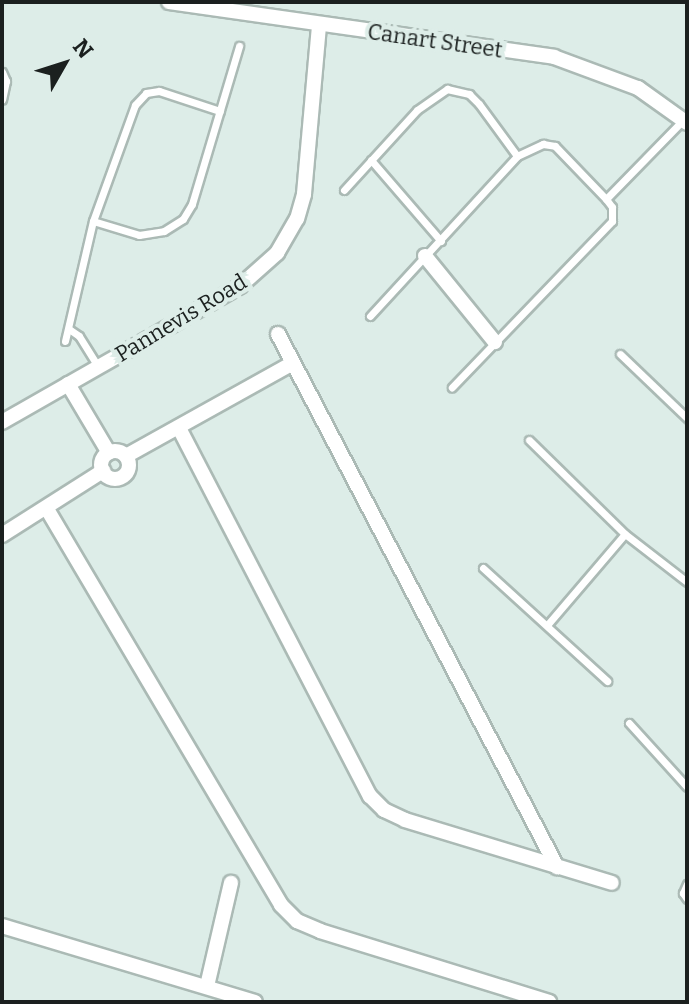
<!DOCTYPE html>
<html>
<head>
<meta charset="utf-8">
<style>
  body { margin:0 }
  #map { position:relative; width:689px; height:1004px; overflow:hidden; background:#ddede8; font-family:Bitter,serif }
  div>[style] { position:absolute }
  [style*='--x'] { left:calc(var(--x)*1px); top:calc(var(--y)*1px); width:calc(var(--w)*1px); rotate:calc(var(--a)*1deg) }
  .roads { filter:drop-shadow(2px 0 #abbab5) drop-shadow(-2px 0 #abbab5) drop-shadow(0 2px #abbab5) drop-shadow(0 -2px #abbab5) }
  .lane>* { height:7px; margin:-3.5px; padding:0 3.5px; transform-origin:3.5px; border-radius:3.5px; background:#fff }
  .street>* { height:14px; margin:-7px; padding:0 7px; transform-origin:7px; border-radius:7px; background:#fff }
  .street>.ring { margin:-7px; padding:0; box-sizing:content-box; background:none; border:14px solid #fff; border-radius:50% }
  span { translate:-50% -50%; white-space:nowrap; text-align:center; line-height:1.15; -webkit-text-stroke:8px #ddede8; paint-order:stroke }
  .street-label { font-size:22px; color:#1b201f }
  .frame { position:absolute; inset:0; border:4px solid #1b201f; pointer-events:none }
  .north { position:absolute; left:24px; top:24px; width:80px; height:80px; -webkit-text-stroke:6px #ddede8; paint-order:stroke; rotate:51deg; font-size:22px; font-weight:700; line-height:32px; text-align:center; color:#1b201f }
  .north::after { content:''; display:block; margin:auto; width:28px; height:36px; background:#1b201f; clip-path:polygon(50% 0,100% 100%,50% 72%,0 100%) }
</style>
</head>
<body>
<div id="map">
  <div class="roads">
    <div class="lane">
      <i style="--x:2;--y:72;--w:10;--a:66"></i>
      <i style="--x:6;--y:81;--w:19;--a:102"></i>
      <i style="--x:371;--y:160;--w:107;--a:49.2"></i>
      <i style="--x:344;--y:190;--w:108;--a:-47.6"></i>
      <i style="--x:417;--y:110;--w:37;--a:-35"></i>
      <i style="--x:447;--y:89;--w:23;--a:13"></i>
      <i style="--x:469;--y:94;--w:14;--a:45"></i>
      <i style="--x:479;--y:104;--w:64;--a:53.8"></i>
      <i style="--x:606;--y:199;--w:110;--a:-45.7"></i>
      <i style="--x:93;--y:221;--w:48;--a:16.9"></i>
      <i style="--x:139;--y:235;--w:25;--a:-9"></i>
      <i style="--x:164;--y:231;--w:22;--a:-32"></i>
      <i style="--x:183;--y:219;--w:17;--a:-59"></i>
      <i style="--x:192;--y:204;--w:165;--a:-73.4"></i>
      <i style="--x:370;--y:316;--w:217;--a:-47.4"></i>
      <i style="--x:517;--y:156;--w:29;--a:-25"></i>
      <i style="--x:543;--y:144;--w:12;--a:9"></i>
      <i style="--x:555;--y:146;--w:74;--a:46.1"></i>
      <i style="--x:606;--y:199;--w:10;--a:53"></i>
      <i style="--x:612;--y:207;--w:14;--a:90"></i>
      <i style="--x:612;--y:221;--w:231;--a:133.9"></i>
      <i style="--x:69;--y:329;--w:12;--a:35"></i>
      <i style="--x:79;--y:336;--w:36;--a:58"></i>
      <i style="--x:65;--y:341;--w:123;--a:-76.9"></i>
      <i style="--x:93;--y:221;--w:123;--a:-70.1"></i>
      <i style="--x:135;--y:105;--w:16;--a:-47"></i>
      <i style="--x:146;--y:93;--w:13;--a:-9"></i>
      <i style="--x:159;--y:91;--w:64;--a:18.2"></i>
      <i style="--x:620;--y:354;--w:93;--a:43.7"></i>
      <i style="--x:529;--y:440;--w:134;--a:44.4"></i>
      <i style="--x:625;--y:534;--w:78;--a:37.7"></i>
      <i style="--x:483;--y:568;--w:168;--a:42.3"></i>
      <i style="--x:548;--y:624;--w:118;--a:-49.5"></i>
      <i style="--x:629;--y:723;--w:86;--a:47.8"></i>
      <i style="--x:687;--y:884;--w:10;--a:114"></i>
      <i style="--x:683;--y:893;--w:7;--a:56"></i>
    </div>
    <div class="street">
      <i style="--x:169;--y:2;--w:389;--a:8.1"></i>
      <i style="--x:554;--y:57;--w:90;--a:20.3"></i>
      <i style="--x:638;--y:88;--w:60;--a:35.5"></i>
      <i style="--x:425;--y:256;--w:111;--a:50.9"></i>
      <i style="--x:278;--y:334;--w:602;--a:62.37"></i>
      <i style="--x:68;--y:384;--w:80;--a:59.3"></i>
      <i style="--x:2;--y:422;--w:274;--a:-29.7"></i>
      <i style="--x:240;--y:286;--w:50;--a:-41.7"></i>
      <i style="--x:277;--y:253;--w:39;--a:-60"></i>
      <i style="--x:297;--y:219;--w:26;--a:-74"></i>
      <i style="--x:304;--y:194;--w:169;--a:-84.9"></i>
      <i style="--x:179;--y:428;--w:415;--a:62.6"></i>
      <i style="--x:370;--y:796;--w:20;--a:45"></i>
      <i style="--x:384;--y:810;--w:23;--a:25"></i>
      <i style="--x:405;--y:820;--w:216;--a:16.9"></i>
      <i class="ring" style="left:101px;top:451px;width:14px;height:14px"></i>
      <i style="--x:126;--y:456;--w:191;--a:-29.1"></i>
      <i style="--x:47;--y:509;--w:460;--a:59.4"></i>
      <i style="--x:281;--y:905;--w:23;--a:45"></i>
      <i style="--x:297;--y:921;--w:25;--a:23"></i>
      <i style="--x:320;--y:931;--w:240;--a:17.2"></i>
      <i style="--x:2;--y:535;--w:120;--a:-32.4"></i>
      <i style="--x:2;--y:926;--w:264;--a:16.7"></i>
      <i style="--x:207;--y:986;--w:106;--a:-76.9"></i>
    </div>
  </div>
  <div class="street-label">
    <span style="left:435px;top:41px;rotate:8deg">Canart Street</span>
    <span style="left:181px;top:318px;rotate:-31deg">Pannevis Road</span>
  </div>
  <div class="frame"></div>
  <div class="north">N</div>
</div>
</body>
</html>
